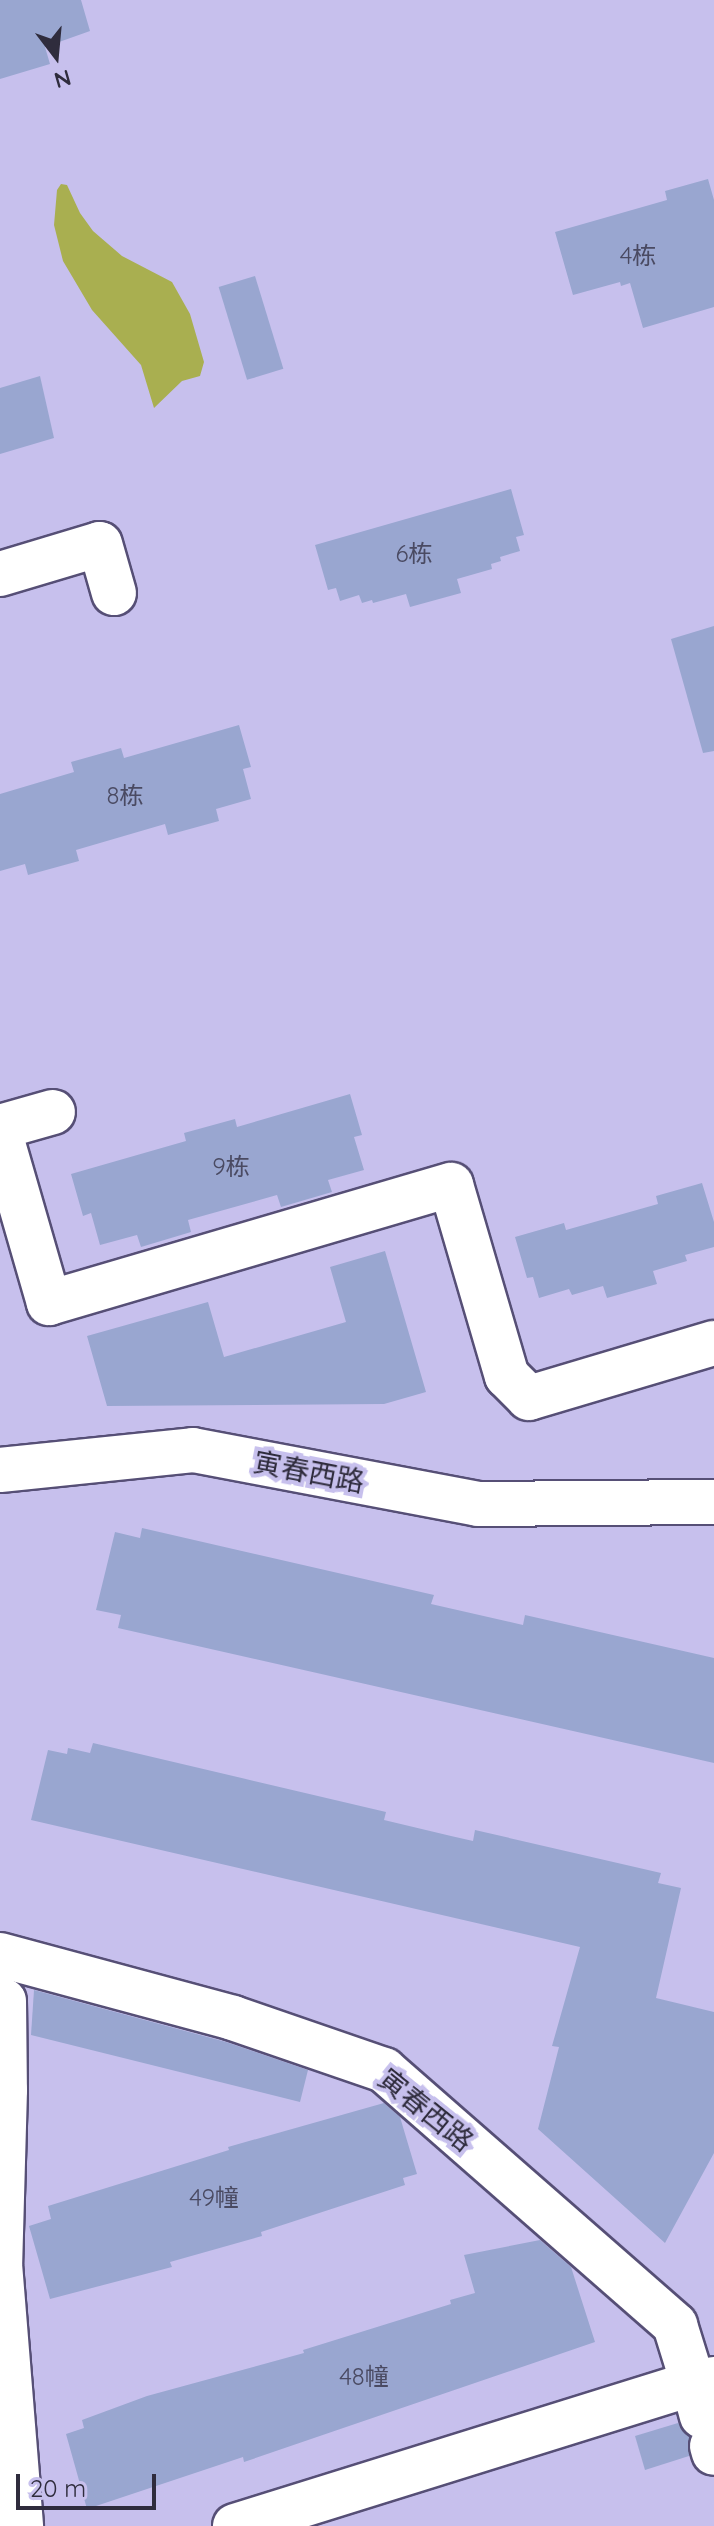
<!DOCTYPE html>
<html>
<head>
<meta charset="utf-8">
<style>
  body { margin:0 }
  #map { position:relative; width:714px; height:2526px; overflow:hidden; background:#c7c0ed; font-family:Quicksand,"Noto Sans SC",sans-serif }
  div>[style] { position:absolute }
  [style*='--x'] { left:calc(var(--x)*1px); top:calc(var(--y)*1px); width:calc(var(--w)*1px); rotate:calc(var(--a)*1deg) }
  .green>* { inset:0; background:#a9af50 }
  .building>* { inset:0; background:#99a6d0; transform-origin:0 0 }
  .roads { filter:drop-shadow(2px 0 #564f76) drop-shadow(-2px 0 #564f76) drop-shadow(0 2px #564f76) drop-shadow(0 -2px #564f76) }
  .minor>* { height:44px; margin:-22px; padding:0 22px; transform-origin:22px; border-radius:22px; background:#fff }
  span { translate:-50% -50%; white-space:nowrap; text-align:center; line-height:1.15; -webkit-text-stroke:8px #c7c0ed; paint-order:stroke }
  .number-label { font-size:24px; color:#4a4a62 }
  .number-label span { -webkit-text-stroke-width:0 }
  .street-label { font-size:28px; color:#2f2c3d }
  .north { position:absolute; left:16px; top:16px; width:80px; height:80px; -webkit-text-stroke:6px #c7c0ed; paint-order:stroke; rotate:164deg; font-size:22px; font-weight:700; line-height:32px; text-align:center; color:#2f2c3d }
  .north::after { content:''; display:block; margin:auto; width:28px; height:36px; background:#2f2c3d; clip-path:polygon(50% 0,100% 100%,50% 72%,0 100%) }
  .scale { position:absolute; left:16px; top:2474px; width:140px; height:36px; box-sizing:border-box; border:4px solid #2f2c3d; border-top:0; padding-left:10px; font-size:24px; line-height:28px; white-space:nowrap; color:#2f2c3d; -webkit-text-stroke:6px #c7c0ed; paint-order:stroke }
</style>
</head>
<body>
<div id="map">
  <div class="green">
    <i style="clip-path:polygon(61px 184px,67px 185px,80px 213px,93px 231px,122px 256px,172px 282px,190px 314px,204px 362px,200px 376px,182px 381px,154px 408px,141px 365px,92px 310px,63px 261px,54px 225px,57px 190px)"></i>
  </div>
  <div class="building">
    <i style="clip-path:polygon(0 0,81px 0,90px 31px,45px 47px,50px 64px,0 79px)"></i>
    <i style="clip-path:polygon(708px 179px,714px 200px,714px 307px,643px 328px,630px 283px,621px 286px,620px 282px,573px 295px,555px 232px,667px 200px,665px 191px)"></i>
    <i style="left:255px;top:276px;width:97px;height:38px;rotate:73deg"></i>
    <i style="clip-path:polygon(40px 376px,54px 438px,0 454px,0 388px)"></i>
    <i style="clip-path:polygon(511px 489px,524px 535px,516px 537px,520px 551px,500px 557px,501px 561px,491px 564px,492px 569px,457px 579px,461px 593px,410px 607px,406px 594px,373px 603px,372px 600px,362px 603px,359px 595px,340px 601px,336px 588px,328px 590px,315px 545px)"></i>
    <i style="clip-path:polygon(714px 626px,714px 751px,703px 753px,671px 639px)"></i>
    <i style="clip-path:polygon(239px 725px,251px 767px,243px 769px,251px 799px,216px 809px,219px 821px,168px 835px,165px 824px,76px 850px,79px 861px,28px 875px,25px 864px,0 871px,0 794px,74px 772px,71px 762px,121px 748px,124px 758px)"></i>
    <i style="clip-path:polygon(350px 1094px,362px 1135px,354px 1137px,364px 1170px,328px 1180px,332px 1192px,281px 1207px,277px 1195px,188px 1220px,191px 1232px,141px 1247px,137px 1235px,100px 1245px,91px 1213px,83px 1216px,71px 1174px,186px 1141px,184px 1133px,235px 1119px,237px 1127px)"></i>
    <i style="clip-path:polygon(702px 1183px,714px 1222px,714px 1247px,685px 1255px,687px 1261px,653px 1271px,657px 1284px,607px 1298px,603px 1286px,572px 1295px,569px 1289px,539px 1298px,533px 1277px,527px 1278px,515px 1237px,564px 1223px,566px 1230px,658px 1204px,656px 1196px)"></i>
    <i style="clip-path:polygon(385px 1251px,426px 1392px,384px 1404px,107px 1406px,87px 1336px,208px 1302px,224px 1357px,346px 1322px,330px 1267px)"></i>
    <i style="clip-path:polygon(142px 1528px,434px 1595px,431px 1604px,523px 1625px,525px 1615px,714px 1658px,714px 1763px,118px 1628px,121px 1615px,96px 1610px,115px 1532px,140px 1538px)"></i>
    <i style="clip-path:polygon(93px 1743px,386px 1812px,384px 1820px,451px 1836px,473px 1841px,475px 1830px,661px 1873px,658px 1883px,681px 1888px,656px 1998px,714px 2012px,714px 2153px,665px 2243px,538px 2129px,559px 2047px,552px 2046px,580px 1947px,31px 1820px,48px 1750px,67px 1754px,68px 1748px,90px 1753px)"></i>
    <i style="clip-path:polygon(34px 1990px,226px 2042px,308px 2070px,300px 2102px,31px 2035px)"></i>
    <i style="clip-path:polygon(384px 2103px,400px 2117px,417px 2174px,403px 2178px,405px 2185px,261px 2232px,262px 2236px,170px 2262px,172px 2267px,50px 2299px,29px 2226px,51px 2219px,48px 2206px,229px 2150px,228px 2147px)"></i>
    <i style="clip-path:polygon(540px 2240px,571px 2267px,595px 2342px,244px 2462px,243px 2457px,87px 2509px,66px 2434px,84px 2428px,82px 2420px,147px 2396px,304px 2353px,303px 2350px,451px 2304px,450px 2300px,475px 2293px,464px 2255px)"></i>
    <i style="clip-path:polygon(678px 2423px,689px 2437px,689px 2456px,645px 2470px,635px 2436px)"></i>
  </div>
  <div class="roads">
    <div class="minor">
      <i style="--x:0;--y:574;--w:104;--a:-16.7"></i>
      <i style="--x:100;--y:544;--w:51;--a:74.1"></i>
      <i style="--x:0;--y:1127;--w:55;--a:-15.8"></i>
      <i style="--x:0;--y:1133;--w:177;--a:73.9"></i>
      <i style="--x:49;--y:1303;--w:419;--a:-16.4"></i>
      <i style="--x:451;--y:1185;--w:199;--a:73.7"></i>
      <i style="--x:507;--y:1376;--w:31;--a:45"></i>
      <i style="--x:529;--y:1398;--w:193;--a:-16.6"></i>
      <i style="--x:0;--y:1470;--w:194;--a:-5.9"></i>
      <i style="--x:193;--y:1450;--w:290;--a:10.7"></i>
      <i style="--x:478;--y:1504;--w:236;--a:-0.5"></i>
      <i style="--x:0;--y:1955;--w:241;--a:15.1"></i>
      <i style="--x:233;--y:2018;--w:160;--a:19"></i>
      <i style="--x:384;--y:2070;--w:387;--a:41.2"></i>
      <i style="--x:675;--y:2325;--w:61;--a:72.8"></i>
      <i style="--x:693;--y:2383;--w:21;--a:-11"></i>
      <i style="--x:0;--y:1999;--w:4;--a:27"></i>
      <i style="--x:4;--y:2001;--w:89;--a:89.4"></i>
      <i style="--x:5;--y:2090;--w:174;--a:91.6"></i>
      <i style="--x:0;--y:2264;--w:263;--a:85.4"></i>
      <i style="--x:712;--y:2446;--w:7;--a:74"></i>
      <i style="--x:235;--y:2526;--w:480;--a:-17.3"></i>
      <i style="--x:693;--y:2383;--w:34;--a:75"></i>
    </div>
  </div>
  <div class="number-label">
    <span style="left:638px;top:256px">4栋</span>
    <span style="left:414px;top:554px">6栋</span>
    <span style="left:125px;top:796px">8栋</span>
    <span style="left:231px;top:1167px">9栋</span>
    <span style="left:214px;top:2198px">49幢</span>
    <span style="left:364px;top:2377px">48幢</span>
  </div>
  <div class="street-label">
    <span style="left:309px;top:1472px;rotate:11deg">寅春西路</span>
    <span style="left:426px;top:2110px;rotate:39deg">寅春西路</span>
  </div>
  <div class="north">N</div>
  <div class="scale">20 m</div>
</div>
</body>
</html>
